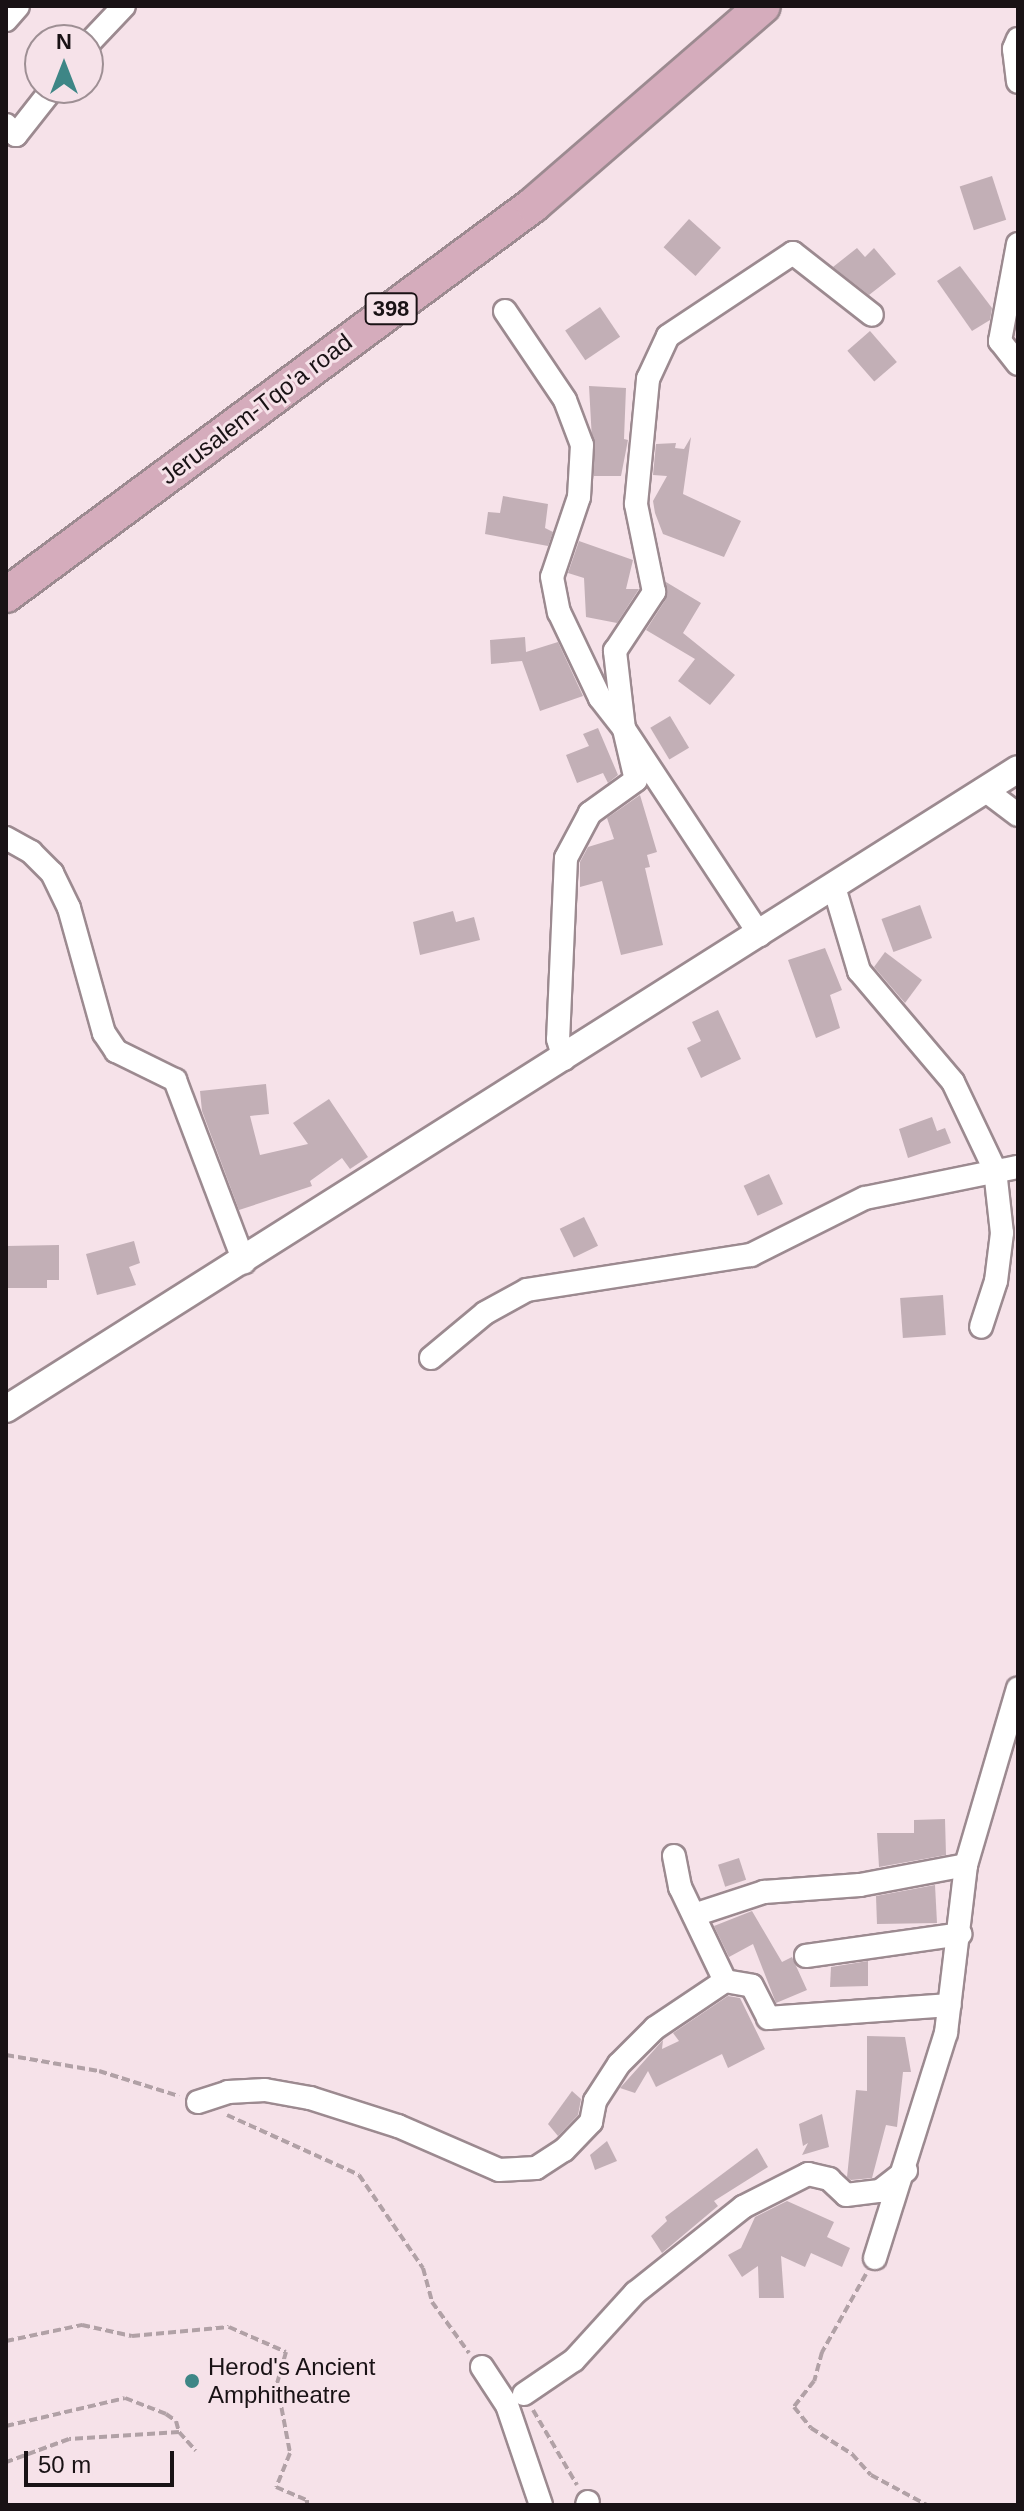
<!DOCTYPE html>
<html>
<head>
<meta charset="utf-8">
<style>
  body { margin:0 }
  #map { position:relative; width:1024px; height:2511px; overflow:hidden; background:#f6e2e9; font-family:Helvetica,sans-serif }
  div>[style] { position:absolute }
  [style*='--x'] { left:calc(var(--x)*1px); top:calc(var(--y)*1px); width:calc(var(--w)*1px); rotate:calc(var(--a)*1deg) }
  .building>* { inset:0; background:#c2afb6; transform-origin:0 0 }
  .path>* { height:4px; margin-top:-2px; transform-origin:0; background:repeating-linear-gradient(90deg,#b1a1a6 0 8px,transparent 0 12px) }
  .roads { filter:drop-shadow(2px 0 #9c8a90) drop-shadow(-2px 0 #9c8a90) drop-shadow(0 2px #9c8a90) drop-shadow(0 -2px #9c8a90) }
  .minor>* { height:22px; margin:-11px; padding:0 11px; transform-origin:11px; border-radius:11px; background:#fff }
  .tertiary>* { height:26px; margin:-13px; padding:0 13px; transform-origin:13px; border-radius:13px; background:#fff }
  .primary>* { height:34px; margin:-17px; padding:0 17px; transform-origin:17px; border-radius:17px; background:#d5acbc }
  .dots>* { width:22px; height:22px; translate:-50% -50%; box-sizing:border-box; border:4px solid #f6e2e9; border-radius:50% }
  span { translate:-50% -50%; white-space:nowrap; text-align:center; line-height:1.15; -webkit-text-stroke:6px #f6e2e9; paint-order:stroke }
  .shield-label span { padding:2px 6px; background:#f6e2e9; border:2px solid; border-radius:6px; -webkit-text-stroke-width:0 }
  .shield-label { font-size:22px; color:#191215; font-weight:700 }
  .street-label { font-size:24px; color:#191215 }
  .poi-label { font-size:24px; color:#191215 }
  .left { translate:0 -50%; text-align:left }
  .frame { position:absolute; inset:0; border:8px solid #191215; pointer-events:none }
  .north { position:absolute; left:24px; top:24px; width:80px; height:80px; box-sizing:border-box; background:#f6e2e9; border:2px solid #9e8f94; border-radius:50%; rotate:0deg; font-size:22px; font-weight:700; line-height:32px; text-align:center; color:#191215 }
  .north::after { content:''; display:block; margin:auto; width:28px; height:36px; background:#3e8686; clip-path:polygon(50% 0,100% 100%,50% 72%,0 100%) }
  .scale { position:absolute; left:24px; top:2451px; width:150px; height:36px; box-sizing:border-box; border:4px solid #191215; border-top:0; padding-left:10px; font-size:24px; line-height:28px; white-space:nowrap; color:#191215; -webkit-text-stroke:6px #f6e2e9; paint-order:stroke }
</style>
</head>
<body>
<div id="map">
  <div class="building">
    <i style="left:992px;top:176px;width:46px;height:34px;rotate:72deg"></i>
    <i style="left:689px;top:219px;width:43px;height:38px;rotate:42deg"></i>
    <i style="clip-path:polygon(857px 248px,865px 257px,874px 248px,896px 274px,869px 295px,833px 267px)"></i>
    <i style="clip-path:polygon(960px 266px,992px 308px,990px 320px,972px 331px,937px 281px)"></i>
    <i style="left:600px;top:307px;width:36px;height:42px;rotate:56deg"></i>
    <i style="left:870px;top:331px;width:41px;height:30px;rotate:49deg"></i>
    <i style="clip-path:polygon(589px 386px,626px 388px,624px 439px,628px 440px,621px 476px,594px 476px)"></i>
    <i style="clip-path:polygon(691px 437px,683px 494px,741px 521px,724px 557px,663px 534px,655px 513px,653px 501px,667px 476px,653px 475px,656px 444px,676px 443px,675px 448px,684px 449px)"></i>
    <i style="clip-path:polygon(503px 496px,548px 504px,545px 528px,553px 532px,548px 546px,485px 534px,488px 512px,500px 513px)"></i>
    <i style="clip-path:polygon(579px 541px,633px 560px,626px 589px,639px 589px,617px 623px,586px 617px,584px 578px,568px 573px)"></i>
    <i style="clip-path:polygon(666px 582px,701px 603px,683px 633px,735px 675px,710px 705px,678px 681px,695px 659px,646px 630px,666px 599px)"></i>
    <i style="clip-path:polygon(525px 637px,526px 652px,558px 642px,583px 696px,540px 711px,522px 661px,491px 664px,490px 640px)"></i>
    <i style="left:670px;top:716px;width:37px;height:23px;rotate:59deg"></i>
    <i style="clip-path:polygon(598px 728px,618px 775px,608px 783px,603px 773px,577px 783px,566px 755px,589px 746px,583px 734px)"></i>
    <i style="clip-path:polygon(640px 795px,657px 852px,647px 855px,650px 867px,645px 868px,663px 945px,621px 955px,602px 881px,580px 887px,580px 862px,588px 847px,614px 839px,607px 818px)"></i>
    <i style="left:920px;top:905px;width:35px;height:41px;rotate:70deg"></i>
    <i style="clip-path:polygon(453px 911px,456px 922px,474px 917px,480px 940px,420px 955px,413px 922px)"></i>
    <i style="clip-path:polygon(825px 948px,842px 990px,830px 995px,840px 1028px,816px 1038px,788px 960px)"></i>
    <i style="clip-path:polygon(885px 952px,922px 980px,905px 1003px,874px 967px)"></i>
    <i style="clip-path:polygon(718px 1010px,741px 1059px,701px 1078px,687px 1048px,701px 1041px,692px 1022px)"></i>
    <i style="clip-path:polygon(266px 1084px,269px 1114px,250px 1116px,260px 1155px,308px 1144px,293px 1123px,329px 1099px,368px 1157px,350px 1169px,342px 1158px,310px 1181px,312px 1186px,239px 1210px,202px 1111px,200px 1091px)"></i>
    <i style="clip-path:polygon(932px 1117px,937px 1131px,945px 1128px,951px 1143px,908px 1158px,899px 1129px)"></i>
    <i style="left:769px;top:1174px;width:33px;height:28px;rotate:65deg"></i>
    <i style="left:584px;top:1217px;width:32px;height:27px;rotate:64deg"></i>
    <i style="clip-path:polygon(134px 1241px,140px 1263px,129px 1267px,136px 1285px,97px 1295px,86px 1254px)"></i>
    <i style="clip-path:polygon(59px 1245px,59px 1280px,47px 1280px,47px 1288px,6px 1288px,6px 1246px)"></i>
    <i style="left:943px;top:1295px;width:40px;height:43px;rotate:86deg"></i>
    <i style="clip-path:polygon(945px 1819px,946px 1855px,879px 1867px,877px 1833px,914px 1833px,914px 1820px)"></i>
    <i style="left:739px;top:1858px;width:23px;height:22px;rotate:72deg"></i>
    <i style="clip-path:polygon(935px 1885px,937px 1923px,877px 1924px,876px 1896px)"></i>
    <i style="clip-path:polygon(752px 1911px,782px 1962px,792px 1957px,807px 1990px,776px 2003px,753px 1944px,729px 1957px,714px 1926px)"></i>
    <i style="clip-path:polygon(868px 1961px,868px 1986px,830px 1987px,831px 1967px)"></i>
    <i style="clip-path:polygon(728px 1996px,740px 1998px,765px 2049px,728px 2068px,722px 2054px,656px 2087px,648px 2071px,635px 2093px,620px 2088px,663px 2040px,662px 2049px,679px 2041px,673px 2033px)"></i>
    <i style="clip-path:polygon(867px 2036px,905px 2037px,911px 2072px,903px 2072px,897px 2127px,886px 2125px,872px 2178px,851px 2180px,847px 2177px,856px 2090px,867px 2091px)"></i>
    <i style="clip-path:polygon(572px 2091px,581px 2099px,578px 2115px,558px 2136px,548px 2124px)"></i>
    <i style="clip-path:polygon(822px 2114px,829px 2147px,802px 2155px,808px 2143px,803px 2146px,799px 2124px)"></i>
    <i style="clip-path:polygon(607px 2141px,617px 2161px,595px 2170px,590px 2155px)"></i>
    <i style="clip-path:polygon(757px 2148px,768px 2167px,714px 2201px,718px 2206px,662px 2253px,651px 2236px,667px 2221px,665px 2217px)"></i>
    <i style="clip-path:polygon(787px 2201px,834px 2222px,827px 2237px,850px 2248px,842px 2267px,811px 2253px,805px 2267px,781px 2256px,784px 2298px,759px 2298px,758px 2266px,742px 2277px,728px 2255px,741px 2248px,755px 2217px)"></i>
  </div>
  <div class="path">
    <i style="--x:6;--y:2055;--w:94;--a:9.8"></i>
    <i style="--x:99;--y:2071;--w:84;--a:17.4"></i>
    <i style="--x:227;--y:2115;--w:145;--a:24.4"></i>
    <i style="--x:359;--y:2175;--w:113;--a:55.5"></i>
    <i style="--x:423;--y:2268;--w:35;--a:75"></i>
    <i style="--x:432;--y:2302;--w:63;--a:54"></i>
    <i style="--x:866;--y:2274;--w:90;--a:119.4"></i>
    <i style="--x:822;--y:2352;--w:30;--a:105"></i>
    <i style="--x:814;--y:2381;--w:33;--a:128"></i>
    <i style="--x:794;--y:2407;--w:27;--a:51"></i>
    <i style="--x:811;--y:2428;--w:49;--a:32.4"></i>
    <i style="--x:852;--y:2454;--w:28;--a:48"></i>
    <i style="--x:871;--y:2475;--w:64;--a:28.2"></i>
    <i style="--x:6;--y:2341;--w:78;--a:-11.9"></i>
    <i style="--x:82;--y:2325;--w:51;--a:12.4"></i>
    <i style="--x:132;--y:2336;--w:97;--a:-5.3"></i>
    <i style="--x:229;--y:2327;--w:62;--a:23.7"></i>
    <i style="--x:286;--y:2352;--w:33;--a:106"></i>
    <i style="--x:277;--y:2384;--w:70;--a:79.3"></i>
    <i style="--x:290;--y:2453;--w:37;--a:112"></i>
    <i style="--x:276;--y:2487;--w:34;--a:23"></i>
    <i style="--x:307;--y:2500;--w:5;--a:90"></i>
    <i style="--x:533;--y:2410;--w:87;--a:59.6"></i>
    <i style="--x:6;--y:2426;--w:122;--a:-13.2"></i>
    <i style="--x:125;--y:2398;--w:44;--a:21.3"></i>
    <i style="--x:166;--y:2414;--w:12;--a:35"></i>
    <i style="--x:176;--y:2421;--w:11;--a:75"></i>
    <i style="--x:179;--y:2432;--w:110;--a:176.4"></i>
    <i style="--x:69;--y:2439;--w:67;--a:159.9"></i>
    <i style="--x:179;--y:2432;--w:25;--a:48"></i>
  </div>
  <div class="roads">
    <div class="minor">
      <i style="--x:6;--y:20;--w:18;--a:-49"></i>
      <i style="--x:1018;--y:39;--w:11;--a:112"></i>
      <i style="--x:1014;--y:49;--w:33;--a:83"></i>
      <i style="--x:88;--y:44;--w:52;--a:-46.5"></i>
      <i style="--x:6;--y:125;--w:14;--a:45"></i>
      <i style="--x:16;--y:135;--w:60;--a:-51.8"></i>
      <i style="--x:1018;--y:244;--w:99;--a:100.5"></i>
      <i style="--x:1000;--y:341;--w:29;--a:52"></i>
      <i style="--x:505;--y:311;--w:107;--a:56"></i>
      <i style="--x:565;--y:400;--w:48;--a:69.3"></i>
      <i style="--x:582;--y:445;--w:52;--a:93.3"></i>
      <i style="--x:579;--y:497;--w:84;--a:108.6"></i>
      <i style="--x:552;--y:577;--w:36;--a:79"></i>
      <i style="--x:559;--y:612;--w:95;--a:64.5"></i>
      <i style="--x:600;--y:698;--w:39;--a:52"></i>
      <i style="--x:624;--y:729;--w:52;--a:76.8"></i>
      <i style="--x:636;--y:780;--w:57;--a:144.3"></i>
      <i style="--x:590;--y:813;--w:51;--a:118.1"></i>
      <i style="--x:566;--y:858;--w:181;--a:92.5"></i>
      <i style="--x:558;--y:1039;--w:21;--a:73"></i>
      <i style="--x:985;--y:790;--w:41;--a:37.1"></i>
      <i style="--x:6;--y:838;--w:29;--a:29"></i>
      <i style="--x:31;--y:852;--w:30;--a:45"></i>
      <i style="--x:52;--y:873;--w:39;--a:64"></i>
      <i style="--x:69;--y:908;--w:130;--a:74.4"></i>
      <i style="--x:104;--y:1033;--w:22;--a:56"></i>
      <i style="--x:116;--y:1051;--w:66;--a:26.2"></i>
      <i style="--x:175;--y:1080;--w:195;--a:69.2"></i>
      <i style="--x:834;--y:887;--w:88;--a:73.4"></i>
      <i style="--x:859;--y:971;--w:145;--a:49.7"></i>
      <i style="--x:953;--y:1082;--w:98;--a:64.5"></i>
      <i style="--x:995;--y:1170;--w:63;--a:83.7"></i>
      <i style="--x:1002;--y:1233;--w:48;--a:97.1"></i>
      <i style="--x:996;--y:1281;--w:48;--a:108.1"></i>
      <i style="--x:760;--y:935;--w:247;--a:-123.4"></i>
      <i style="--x:624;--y:729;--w:79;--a:-96.6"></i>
      <i style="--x:615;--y:651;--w:71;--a:-56.5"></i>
      <i style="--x:654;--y:592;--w:90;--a:-101.6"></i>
      <i style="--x:636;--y:504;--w:126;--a:-84.5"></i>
      <i style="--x:648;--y:379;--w:47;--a:-65.1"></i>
      <i style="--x:668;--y:336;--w:150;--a:-33.6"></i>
      <i style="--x:793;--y:253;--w:100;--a:38.1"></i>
      <i style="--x:431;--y:1358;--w:70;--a:-39.8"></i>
      <i style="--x:485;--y:1313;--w:48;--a:-28.7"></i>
      <i style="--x:527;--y:1290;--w:227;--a:-8.9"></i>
      <i style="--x:751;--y:1255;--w:127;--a:-26.6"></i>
      <i style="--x:865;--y:1198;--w:156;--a:-11.5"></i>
      <i style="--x:674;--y:1856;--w:32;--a:79"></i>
      <i style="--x:680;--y:1887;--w:104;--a:64.4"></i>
      <i style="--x:694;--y:1915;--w:74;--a:-18.2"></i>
      <i style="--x:764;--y:1892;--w:96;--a:-4.2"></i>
      <i style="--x:860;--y:1885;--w:108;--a:-10.7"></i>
      <i style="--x:806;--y:1956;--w:156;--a:-8.1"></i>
      <i style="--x:198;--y:2102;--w:32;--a:-18"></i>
      <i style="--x:228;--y:2092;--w:37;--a:-3"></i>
      <i style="--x:265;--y:2090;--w:46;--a:10.1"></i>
      <i style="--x:310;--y:2098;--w:92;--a:17.7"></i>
      <i style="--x:398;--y:2126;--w:110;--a:23.5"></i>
      <i style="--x:499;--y:2170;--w:37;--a:-3"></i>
      <i style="--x:536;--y:2168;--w:33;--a:-33"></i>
      <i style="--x:564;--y:2150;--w:39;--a:-46"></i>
      <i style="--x:591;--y:2122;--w:21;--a:-79"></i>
      <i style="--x:595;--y:2101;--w:44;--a:-57"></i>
      <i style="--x:619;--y:2064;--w:51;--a:-45"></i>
      <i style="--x:655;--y:2028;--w:84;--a:-33.9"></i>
      <i style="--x:725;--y:1981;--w:27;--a:10"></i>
      <i style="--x:752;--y:1986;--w:36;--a:63"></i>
      <i style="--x:768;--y:2018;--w:182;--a:-4.1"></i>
      <i style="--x:875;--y:2258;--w:236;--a:-72.5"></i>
      <i style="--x:946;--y:2033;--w:169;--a:-83.2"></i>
      <i style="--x:966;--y:1865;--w:184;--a:-73.6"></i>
      <i style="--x:482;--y:2367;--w:45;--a:56.7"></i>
      <i style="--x:507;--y:2405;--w:106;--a:71.2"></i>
      <i style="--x:524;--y:2394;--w:60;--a:-34.2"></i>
      <i style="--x:574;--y:2360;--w:91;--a:-47.7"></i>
      <i style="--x:635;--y:2293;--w:138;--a:-38.5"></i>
      <i style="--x:743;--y:2207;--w:73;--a:-26.9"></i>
      <i style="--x:808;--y:2174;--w:22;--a:13"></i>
      <i style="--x:829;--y:2179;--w:23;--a:43"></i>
      <i style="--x:846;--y:2195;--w:34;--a:-7"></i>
      <i style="--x:880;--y:2191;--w:33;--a:-38"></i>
      <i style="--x:587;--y:2505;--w:3;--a:-72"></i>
    </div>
    <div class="tertiary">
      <i style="--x:6;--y:1409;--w:1197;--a:-32.31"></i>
    </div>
    <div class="primary">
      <i style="--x:6;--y:595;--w:656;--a:-36.5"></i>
      <i style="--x:533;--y:205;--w:304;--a:-40.9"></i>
    </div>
  </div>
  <div class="dots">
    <i style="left:192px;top:2381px;background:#3e8686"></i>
  </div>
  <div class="shield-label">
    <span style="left:391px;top:309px">398</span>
  </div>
  <div class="street-label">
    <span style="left:256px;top:409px;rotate:-37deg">Jerusalem-Tqo'a road</span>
  </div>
  <div class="poi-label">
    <span class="left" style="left:208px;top:2381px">Herod's Ancient<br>Amphitheatre</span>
  </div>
  <div class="frame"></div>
  <div class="north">N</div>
  <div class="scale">50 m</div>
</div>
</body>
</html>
